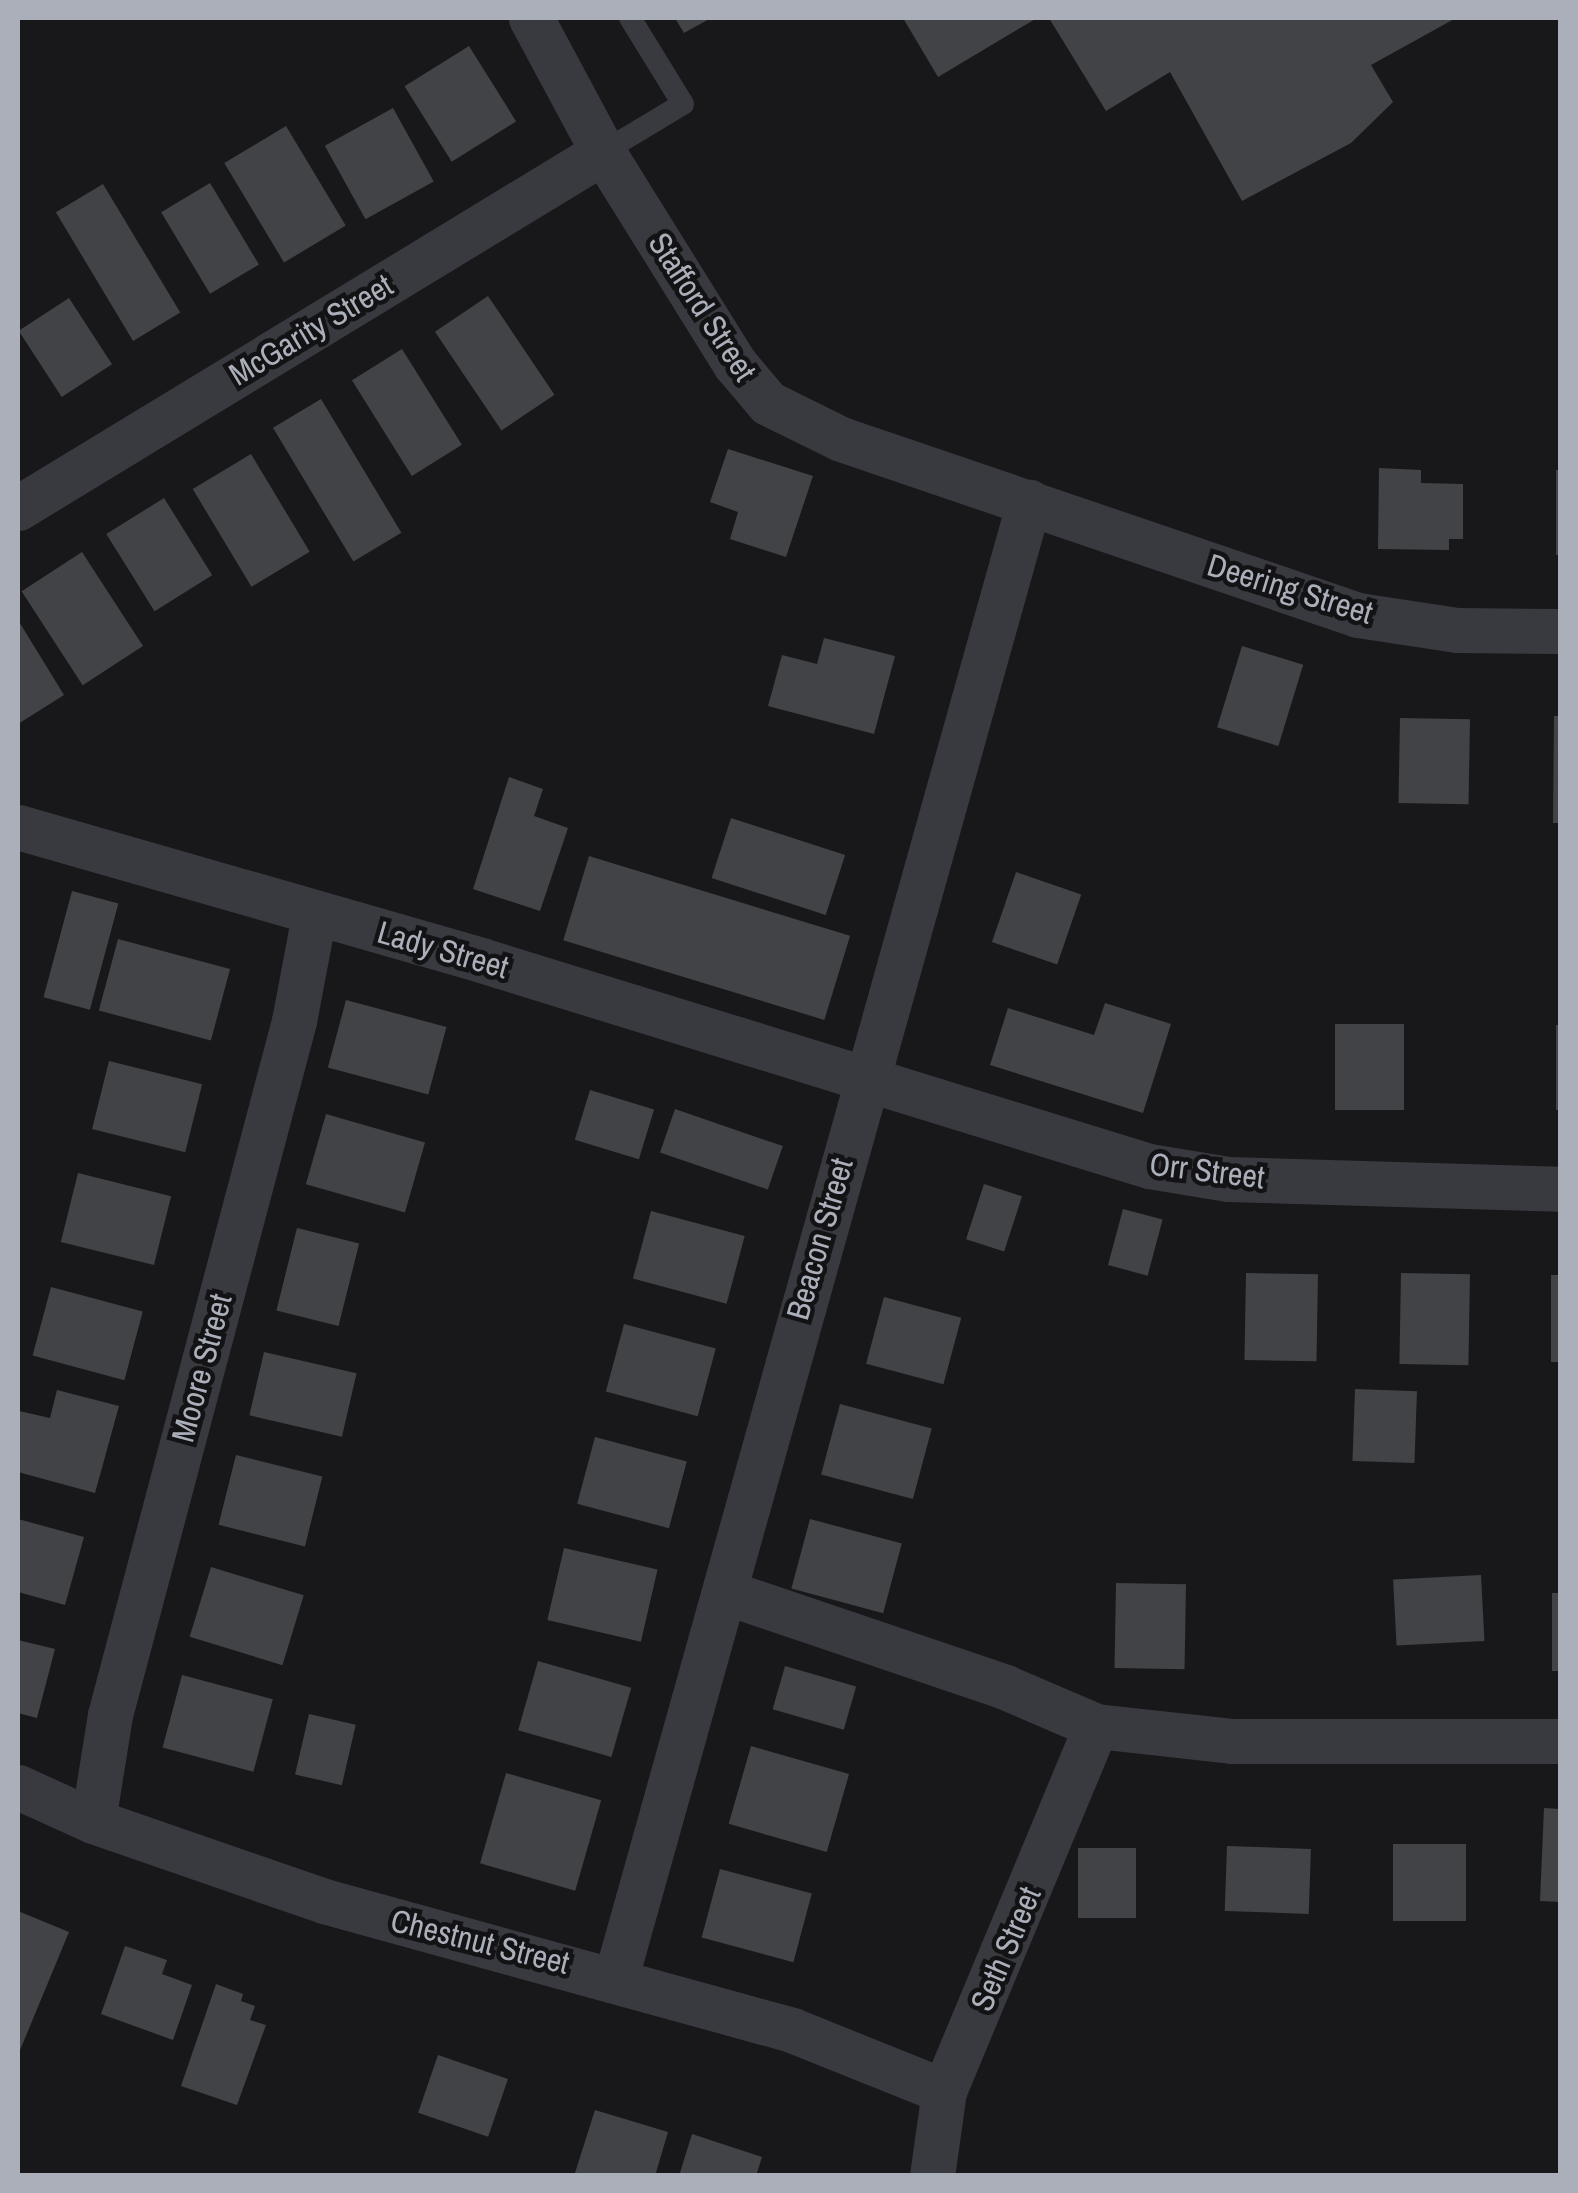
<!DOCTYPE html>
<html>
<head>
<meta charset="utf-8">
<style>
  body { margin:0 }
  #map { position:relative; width:1578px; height:2193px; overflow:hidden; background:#18181a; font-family:"Archivo Narrow",sans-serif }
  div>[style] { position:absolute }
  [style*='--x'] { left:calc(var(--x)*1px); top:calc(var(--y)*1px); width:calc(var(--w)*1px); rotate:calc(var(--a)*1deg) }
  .building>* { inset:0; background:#424347; transform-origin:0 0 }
  .lane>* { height:22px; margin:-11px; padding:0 11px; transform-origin:11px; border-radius:11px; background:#393a3f }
  .street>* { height:45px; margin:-22.5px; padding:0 22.5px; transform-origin:22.5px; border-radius:22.5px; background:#393a3f }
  span { translate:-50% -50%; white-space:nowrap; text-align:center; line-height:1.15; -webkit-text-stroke:9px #131315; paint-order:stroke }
  .street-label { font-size:32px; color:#aaafba }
  .frame { position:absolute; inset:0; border:20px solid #aaafba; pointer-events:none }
</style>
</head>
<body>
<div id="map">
  <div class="building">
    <i style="clip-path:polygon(675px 18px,711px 18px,684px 33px)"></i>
    <i style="clip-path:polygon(903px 18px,1037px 18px,938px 77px)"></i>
    <i style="clip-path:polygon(1049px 18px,1456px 18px,1371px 65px,1393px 102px,1351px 143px,1242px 201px,1170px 72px,1106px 111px)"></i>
    <i style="left:469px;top:46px;width:89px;height:76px;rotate:58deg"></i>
    <i style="left:393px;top:108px;width:84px;height:78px;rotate:61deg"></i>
    <i style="left:286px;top:126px;width:116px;height:72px;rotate:59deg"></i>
    <i style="left:210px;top:183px;width:95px;height:57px;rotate:59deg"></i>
    <i style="left:103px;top:184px;width:150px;height:55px;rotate:59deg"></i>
    <i style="left:488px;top:296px;width:119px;height:64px;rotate:56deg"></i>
    <i style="left:69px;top:298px;width:79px;height:60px;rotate:57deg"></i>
    <i style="left:402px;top:349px;width:113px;height:59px;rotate:58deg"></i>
    <i style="left:321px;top:399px;width:156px;height:56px;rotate:59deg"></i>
    <i style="clip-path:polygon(728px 449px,813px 476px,786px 557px,730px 539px,738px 512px,710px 502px)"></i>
    <i style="left:251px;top:454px;width:114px;height:68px;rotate:59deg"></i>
    <i style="clip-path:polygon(1379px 468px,1421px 470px,1421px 483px,1463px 484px,1463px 539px,1449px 539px,1449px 550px,1378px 549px)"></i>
    <i style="left:1556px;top:470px;width:4px;height:85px"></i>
    <i style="left:164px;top:498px;width:91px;height:68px;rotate:58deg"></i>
    <i style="left:82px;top:552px;width:112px;height:72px;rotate:57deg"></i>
    <i style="clip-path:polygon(18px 620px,64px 695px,18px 724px)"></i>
    <i style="clip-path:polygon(824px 638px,895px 656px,874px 734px,768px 706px,782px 655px,817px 664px)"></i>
    <i style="left:1242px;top:646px;width:64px;height:85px;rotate:17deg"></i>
    <i style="clip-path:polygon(1554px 716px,1560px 716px,1560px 823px,1553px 823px)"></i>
    <i style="left:1400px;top:718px;width:70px;height:85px;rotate:1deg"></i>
    <i style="clip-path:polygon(509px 777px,543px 789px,534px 816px,568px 828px,540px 911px,473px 889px)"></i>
    <i style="left:731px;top:818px;width:120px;height:63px;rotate:18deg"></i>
    <i style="left:589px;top:856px;width:273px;height:88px;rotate:17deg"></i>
    <i style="left:1016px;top:872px;width:69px;height:74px;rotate:19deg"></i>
    <i style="left:72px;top:891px;width:48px;height:110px;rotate:15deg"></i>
    <i style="left:118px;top:939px;width:116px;height:74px;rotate:15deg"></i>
    <i style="left:346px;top:1000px;width:104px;height:70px;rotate:15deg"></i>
    <i style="clip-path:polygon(1105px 1003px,1171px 1024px,1143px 1113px,990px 1065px,1008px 1008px,1094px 1035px)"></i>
    <i style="left:1335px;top:1024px;width:69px;height:86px"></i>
    <i style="left:1556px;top:1025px;width:4px;height:85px"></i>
    <i style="left:109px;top:1061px;width:96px;height:70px;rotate:14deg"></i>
    <i style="left:590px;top:1090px;width:67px;height:52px;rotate:17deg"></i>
    <i style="left:675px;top:1109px;width:114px;height:46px;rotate:19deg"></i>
    <i style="left:326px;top:1114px;width:103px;height:73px;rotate:16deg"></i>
    <i style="left:78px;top:1173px;width:96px;height:71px;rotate:14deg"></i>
    <i style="left:984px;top:1184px;width:40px;height:58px;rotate:18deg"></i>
    <i style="left:1123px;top:1209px;width:41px;height:58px;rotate:15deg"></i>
    <i style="left:651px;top:1211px;width:97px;height:70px;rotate:15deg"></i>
    <i style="left:297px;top:1228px;width:64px;height:85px;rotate:14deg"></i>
    <i style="left:1246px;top:1273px;width:72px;height:87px;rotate:1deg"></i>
    <i style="left:1401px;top:1273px;width:69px;height:91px;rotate:1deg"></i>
    <i style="left:1551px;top:1275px;width:9px;height:87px"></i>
    <i style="left:51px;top:1287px;width:95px;height:71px;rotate:15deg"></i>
    <i style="left:884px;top:1297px;width:80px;height:69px;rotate:15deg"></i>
    <i style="left:624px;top:1324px;width:95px;height:70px;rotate:15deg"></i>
    <i style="left:264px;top:1352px;width:95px;height:65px;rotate:13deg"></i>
    <i style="left:1355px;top:1389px;width:62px;height:72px;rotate:2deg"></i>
    <i style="clip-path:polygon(57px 1390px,119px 1406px,95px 1493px,18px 1472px,19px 1411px,50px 1418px)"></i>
    <i style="left:840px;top:1404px;width:95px;height:73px;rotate:15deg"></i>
    <i style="left:595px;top:1437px;width:95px;height:69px;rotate:15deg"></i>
    <i style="left:236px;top:1455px;width:89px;height:72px;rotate:14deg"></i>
    <i style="clip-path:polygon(18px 1519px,84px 1537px,65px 1605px,18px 1592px)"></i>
    <i style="left:810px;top:1519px;width:95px;height:72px;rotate:15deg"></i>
    <i style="left:564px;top:1548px;width:96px;height:74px;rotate:13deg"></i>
    <i style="left:211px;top:1567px;width:97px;height:73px;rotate:17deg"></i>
    <i style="left:1481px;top:1575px;width:66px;height:88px;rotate:87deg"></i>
    <i style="left:1116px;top:1583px;width:70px;height:85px;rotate:1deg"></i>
    <i style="left:1552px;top:1593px;width:8px;height:78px"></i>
    <i style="clip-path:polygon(18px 1640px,55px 1649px,37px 1718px,18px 1713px)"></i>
    <i style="left:538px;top:1661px;width:97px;height:72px;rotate:16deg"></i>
    <i style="left:785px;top:1666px;width:74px;height:45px;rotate:16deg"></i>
    <i style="left:182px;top:1675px;width:94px;height:75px;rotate:15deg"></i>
    <i style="left:309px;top:1714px;width:48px;height:62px;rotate:13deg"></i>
    <i style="left:751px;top:1746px;width:102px;height:81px;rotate:16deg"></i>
    <i style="left:506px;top:1773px;width:99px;height:94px;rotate:16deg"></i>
    <i style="clip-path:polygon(1544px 1808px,1560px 1809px,1560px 1902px,1540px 1901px)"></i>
    <i style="left:1393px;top:1844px;width:73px;height:77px"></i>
    <i style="left:1227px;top:1846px;width:84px;height:65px;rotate:2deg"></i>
    <i style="left:1078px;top:1848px;width:58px;height:70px"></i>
    <i style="left:720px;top:1869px;width:95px;height:71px;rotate:15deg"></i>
    <i style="clip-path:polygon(18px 1911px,69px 1932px,18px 2055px)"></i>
    <i style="clip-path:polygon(125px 1946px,167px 1960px,162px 1974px,192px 1985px,173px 2040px,101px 2014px)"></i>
    <i style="clip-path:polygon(216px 1984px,243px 1994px,241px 2001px,255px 2006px,250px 2020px,266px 2025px,237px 2105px,181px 2086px)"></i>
    <i style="left:438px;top:2055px;width:74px;height:61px;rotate:19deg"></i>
    <i style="clip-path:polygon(595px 2110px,668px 2132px,655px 2176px,574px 2176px)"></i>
    <i style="clip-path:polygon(692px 2134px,762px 2157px,756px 2176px,679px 2176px)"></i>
  </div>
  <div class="lane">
    <i style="--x:603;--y:152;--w:93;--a:-31"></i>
    <i style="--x:683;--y:104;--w:101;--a:-121.6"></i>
  </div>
  <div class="street">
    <i style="--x:531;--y:18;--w:152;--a:61.8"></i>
    <i style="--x:603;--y:152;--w:250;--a:58.1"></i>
    <i style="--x:735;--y:364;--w:51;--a:49.8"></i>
    <i style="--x:768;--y:403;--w:81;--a:26.3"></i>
    <i style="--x:841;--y:439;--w:546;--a:18.8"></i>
    <i style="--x:1358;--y:615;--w:100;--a:8.6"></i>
    <i style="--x:1457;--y:630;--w:103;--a:0.6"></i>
    <i style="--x:18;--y:508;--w:685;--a:-31.32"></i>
    <i style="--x:18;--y:827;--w:482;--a:16"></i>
    <i style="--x:481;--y:960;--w:699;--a:17.14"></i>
    <i style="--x:1149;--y:1166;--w:80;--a:9.3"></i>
    <i style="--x:1228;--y:1179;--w:332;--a:1.7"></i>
    <i style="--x:725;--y:1592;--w:296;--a:18.7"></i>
    <i style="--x:1005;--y:1687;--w:99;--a:23.2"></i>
    <i style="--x:1096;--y:1726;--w:136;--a:6.3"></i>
    <i style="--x:1231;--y:1741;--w:329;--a:0"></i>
    <i style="--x:18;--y:1787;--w:82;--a:24.4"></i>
    <i style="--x:93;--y:1821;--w:244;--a:19.1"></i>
    <i style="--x:324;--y:1901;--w:485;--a:15.4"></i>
    <i style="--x:792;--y:2030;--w:164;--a:21.9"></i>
    <i style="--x:93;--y:1821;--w:107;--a:-80.9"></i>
    <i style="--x:110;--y:1715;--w:718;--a:-75.15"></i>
    <i style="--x:294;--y:1021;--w:108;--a:-79.3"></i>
    <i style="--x:616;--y:1977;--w:1532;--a:-74.36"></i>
    <i style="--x:932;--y:2176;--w:86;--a:-82"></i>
    <i style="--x:944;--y:2091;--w:395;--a:-67.4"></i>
  </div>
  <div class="street-label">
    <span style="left:702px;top:307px;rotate:57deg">Stafford Street</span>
    <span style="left:311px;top:330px;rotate:-31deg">McGarity Street</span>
    <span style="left:1290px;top:589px;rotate:17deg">Deering Street</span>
    <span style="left:443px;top:950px;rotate:16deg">Lady Street</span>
    <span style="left:1207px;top:1171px;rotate:7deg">Orr Street</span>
    <span style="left:820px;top:1239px;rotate:-74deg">Beacon Street</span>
    <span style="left:202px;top:1368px;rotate:-75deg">Moore Street</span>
    <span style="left:480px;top:1942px;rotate:14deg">Chestnut Street</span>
    <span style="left:1006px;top:1949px;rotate:-67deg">Seth Street</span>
  </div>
  <div class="frame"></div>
</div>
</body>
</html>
